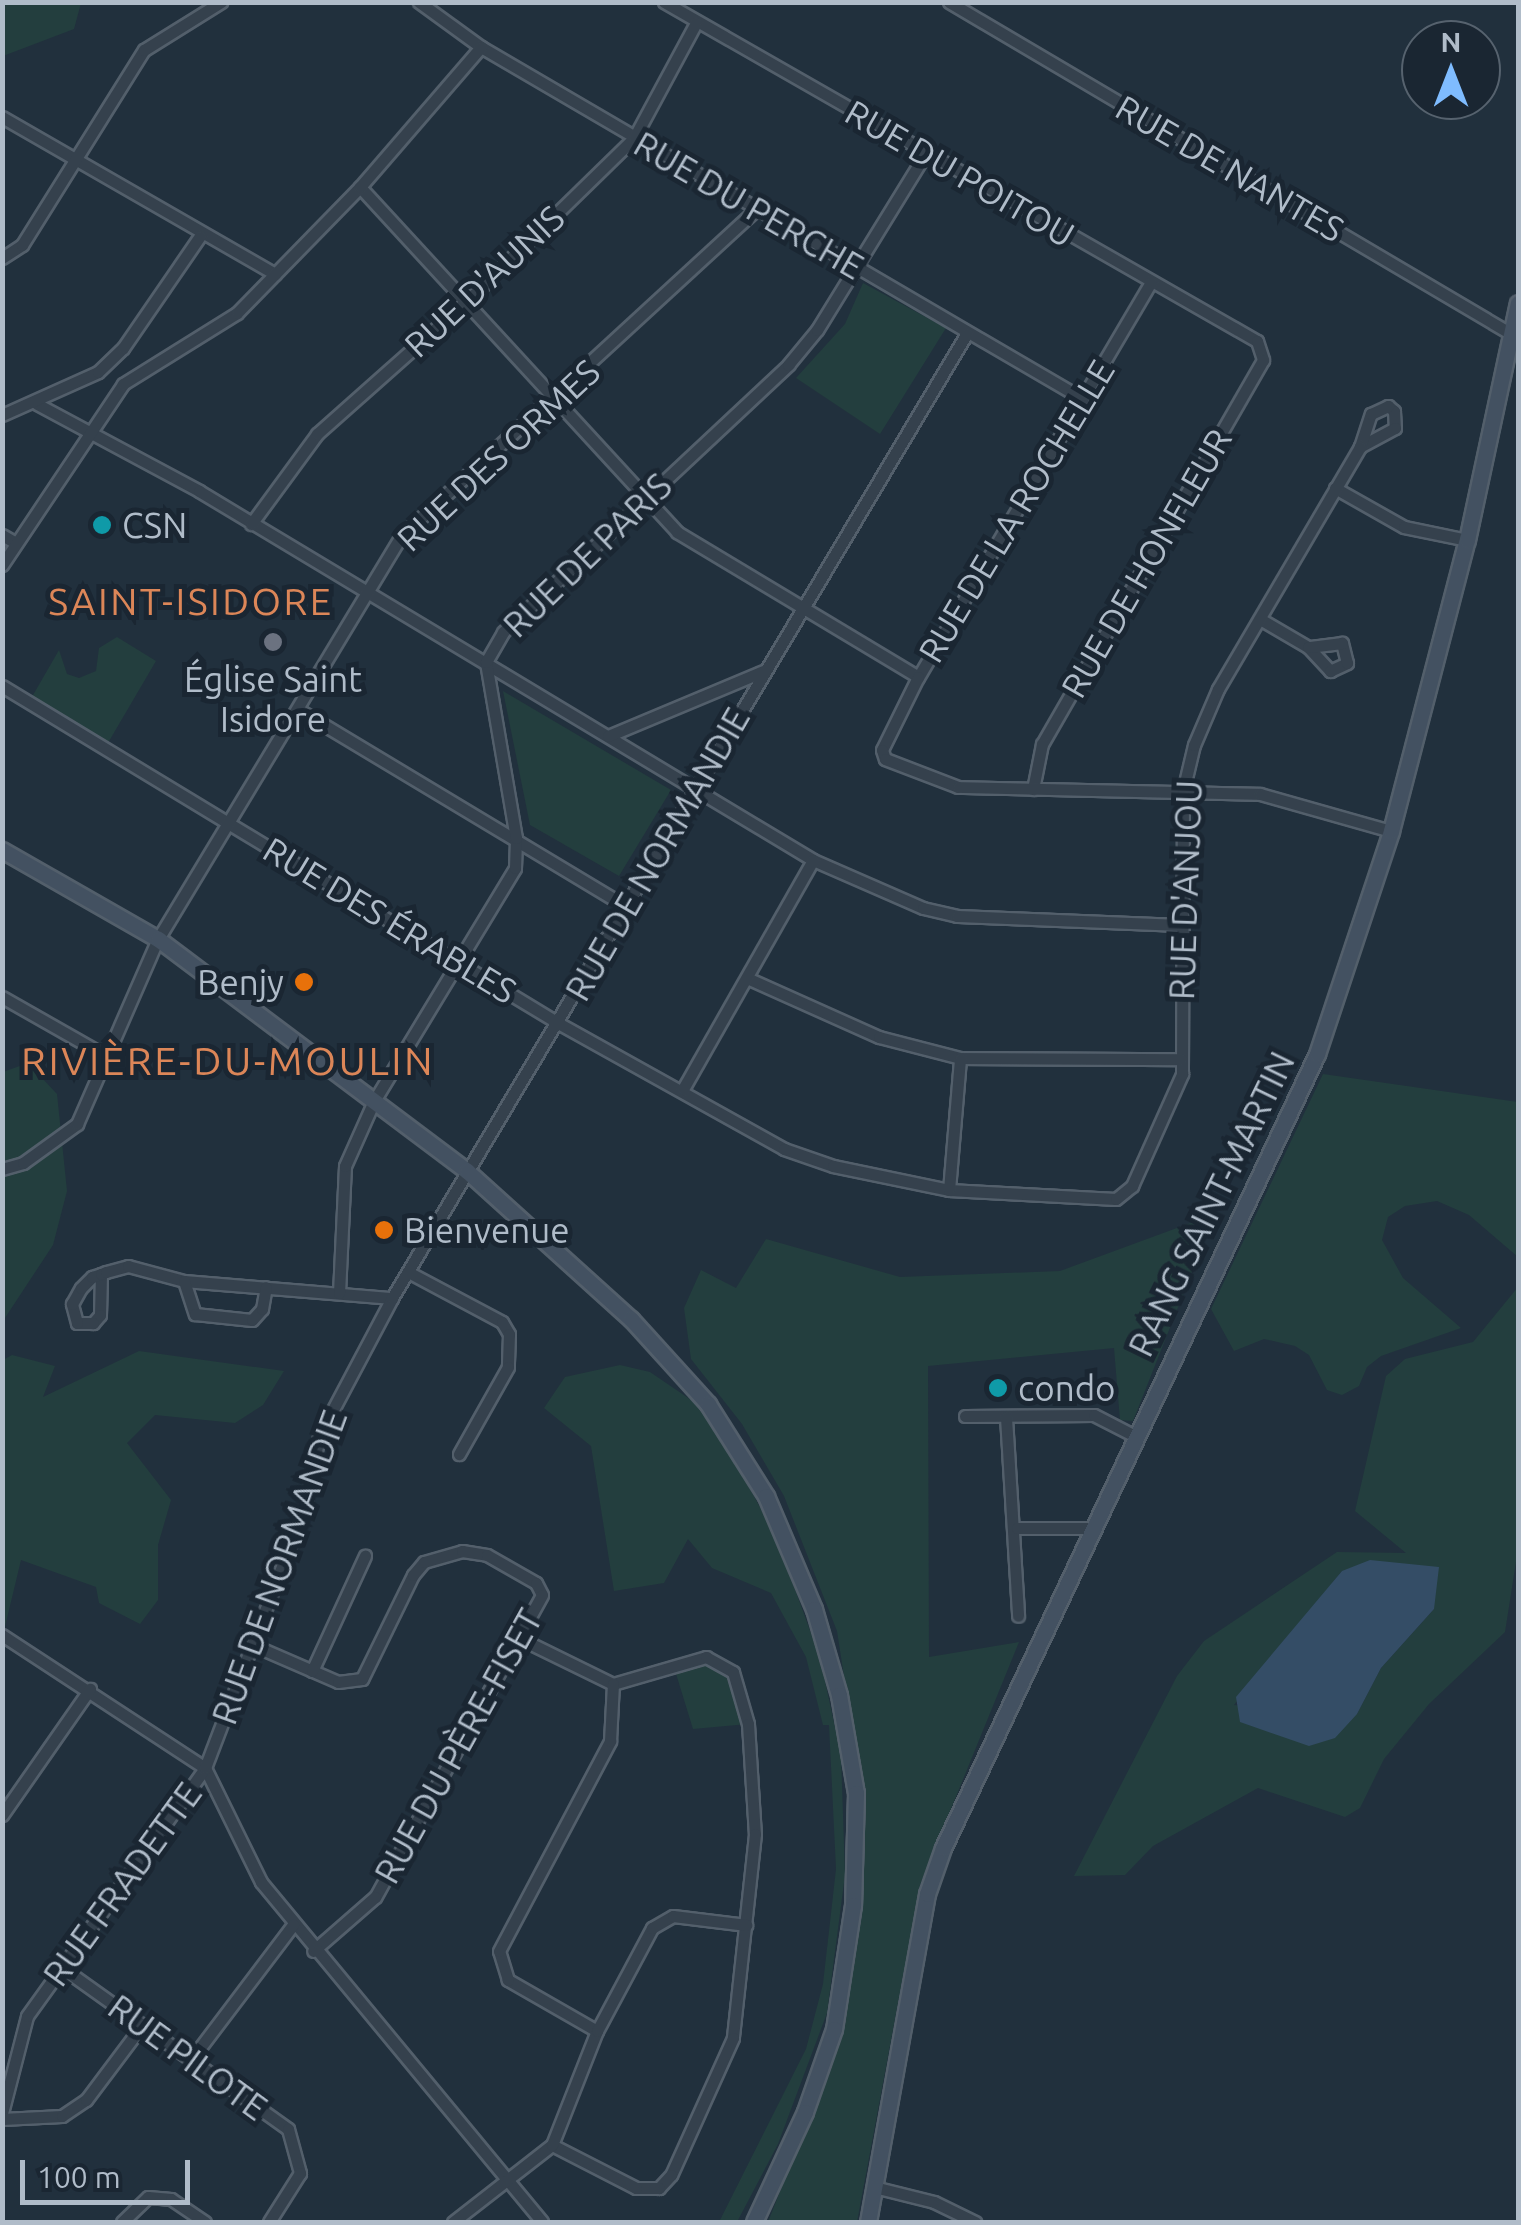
<!DOCTYPE html>
<html>
<head>
<meta charset="utf-8">
<style>
  body { margin:0 }
  #map { position:relative; width:1521px; height:2225px; overflow:hidden; background:#21303d; font-family:Ubuntu,sans-serif }
  div>[style] { position:absolute }
  [style*='--x'] { left:calc(var(--x)*1px); top:calc(var(--y)*1px); width:calc(var(--w)*1px); rotate:calc(var(--a)*1deg) }
  .green>* { inset:0; background:#233e3e }
  .water>* { inset:0; background:#344d66 }
  .roads { filter:drop-shadow(2px 0 #535f6b) drop-shadow(-2px 0 #535f6b) drop-shadow(0 2px #535f6b) drop-shadow(0 -2px #535f6b) }
  .street>* { height:11px; margin:-5.5px; padding:0 5.5px; transform-origin:5.5px; border-radius:5.5px; background:#35414d }
  .secondary>* { height:15px; margin:-7.5px; padding:0 7.5px; transform-origin:7.5px; border-radius:7.5px; background:#435161 }
  .dots>* { width:28px; height:28px; translate:-50% -50%; box-sizing:border-box; border:5px solid #1a2632; border-radius:50% }
  span { translate:-50% -50%; white-space:nowrap; text-align:center; line-height:1.15; -webkit-text-stroke:10px #1a2632; paint-order:stroke }
  .street-label { font-size:35px; color:#b0bcc9 }
  .poi-label { font-size:35px; color:#b0bcc9 }
  .left { translate:0 -50%; text-align:left }
  .right { translate:-100% -50%; text-align:right }
  .neighbourhood-label { font-size:38px; color:#dc8658; letter-spacing:2.5px }
  .quarter-label { font-size:40px; color:#dc8658; letter-spacing:2.5px }
  .frame { position:absolute; inset:0; border:5px solid #b0bcc9; pointer-events:none }
  .north { position:absolute; left:1401px; top:20px; width:100px; height:100px; box-sizing:border-box; background:#1a2632; border:2px solid #56626e; border-radius:50%; rotate:0deg; font-size:28px; font-weight:700; line-height:40px; text-align:center; color:#b0bcc9 }
  .north::after { content:''; display:block; margin:auto; width:35px; height:45px; background:#7fbcff; clip-path:polygon(50% 0,100% 100%,50% 72%,0 100%) }
  .scale { position:absolute; left:20px; top:2160px; width:170px; height:45px; box-sizing:border-box; border:5px solid #b0bcc9; border-top:0; padding-left:12px; font-size:30px; line-height:35px; white-space:nowrap; color:#b0bcc9; -webkit-text-stroke:8px #1a2632; paint-order:stroke }
</style>
</head>
<body>
<div id="map">
  <div class="green">
    <i style="clip-path:polygon(3px 2px,81px 2px,81px 3px,74px 29px,3px 56px)"></i>
    <i style="clip-path:polygon(863px 283px,946px 328px,880px 434px,796px 378px,845px 324px)"></i>
    <i style="clip-path:polygon(117px 637px,156px 661px,105px 748px,29px 702px,59px 650px,67px 674px,79px 678px,96px 671px,99px 648px)"></i>
    <i style="clip-path:polygon(503px 691px,671px 790px,619px 876px,530px 825px)"></i>
    <i style="clip-path:polygon(28px 1063px,57px 1094px,67px 1191px,53px 1245px,3px 1321px,3px 1072px)"></i>
    <i style="clip-path:polygon(1323px 1074px,1518px 1102px,1518px 1257px,1469px 1215px,1437px 1201px,1405px 1206px,1388px 1217px,1382px 1240px,1403px 1278px,1461px 1328px,1381px 1356px,1367px 1367px,1359px 1386px,1342px 1395px,1327px 1390px,1309px 1355px,1295px 1346px,1264px 1339px,1234px 1351px,1211px 1309px)"></i>
    <i style="clip-path:polygon(1215px 1214px,1133px 1421px,1120px 1420px,1114px 1348px,928px 1366px,929px 1657px,1019px 1642px,920px 1885px,857px 2222px,768px 2222px,831px 2061px,848px 1986px,863px 1844px,859px 1773px,837px 1631px,784px 1496px,742px 1424px,691px 1359px,684px 1308px,701px 1270px,736px 1288px,766px 1239px,900px 1277px,1060px 1271px)"></i>
    <i style="clip-path:polygon(evenodd,1518px 1287px,1518px 1549px,1505px 1632px,1429px 1704px,1384px 1759px,1360px 1808px,1345px 1817px,1258px 1788px,1153px 1846px,1125px 1875px,1074px 1876px,1177px 1676px,1204px 1641px,1337px 1552px,1406px 1553px,1355px 1511px,1386px 1376px,1405px 1359px,1473px 1342px,1518px 1287px,1342px 1571px,1434px 1609px,1381px 1668px,1357px 1714px,1234px 1705px,1342px 1571px)"></i>
    <i style="clip-path:polygon(2px 1350px,3px 1360px,12px 1355px,55px 1366px,43px 1397px,139px 1351px,284px 1371px,263px 1405px,235px 1423px,155px 1415px,127px 1443px,171px 1500px,158px 1545px,158px 1600px,140px 1624px,99px 1603px,96px 1587px,21px 1560px,3px 1635px)"></i>
    <i style="clip-path:polygon(620px 1365px,650px 1372px,697px 1404px,742px 1474px,776px 1537px,820px 1658px,841px 1755px,845px 1875px,827px 2013px,778px 2144px,737px 2222px,719px 2222px,806px 2049px,823px 1984px,836px 1869px,829px 1725px,823px 1725px,806px 1657px,771px 1593px,712px 1568px,688px 1539px,664px 1583px,614px 1591px,591px 1446px,544px 1408px,565px 1377px)"></i>
    <i style="clip-path:polygon(706px 1657px,733px 1672px,748px 1724px,693px 1729px,673px 1664px)"></i>
  </div>
  <div class="water">
    <i style="clip-path:polygon(1370px 1560px,1439px 1567px,1434px 1609px,1381px 1668px,1357px 1714px,1335px 1738px,1309px 1746px,1240px 1722px,1236px 1697px,1342px 1571px)"></i>
  </div>
  <div class="roads">
    <div class="street">
      <i style="--x:419;--y:2;--w:77;--a:36"></i>
      <i style="--x:481;--y:47;--w:697;--a:30.32"></i>
      <i style="--x:664;--y:2;--w:683;--a:29.76"></i>
      <i style="--x:1257;--y:341;--w:20;--a:72"></i>
      <i style="--x:1263;--y:360;--w:443;--a:119.9"></i>
      <i style="--x:1042;--y:744;--w:46;--a:101.3"></i>
      <i style="--x:949;--y:2;--w:661;--a:30.56"></i>
      <i style="--x:2;--y:117;--w:315;--a:29.9"></i>
      <i style="--x:360;--y:187;--w:469;--a:47.4"></i>
      <i style="--x:677;--y:532;--w:281;--a:31"></i>
      <i style="--x:2;--y:258;--w:24;--a:-33"></i>
      <i style="--x:22;--y:245;--w:230;--a:-58"></i>
      <i style="--x:144;--y:50;--w:91;--a:-31.9"></i>
      <i style="--x:1151;--y:282;--w:459;--a:120.5"></i>
      <i style="--x:918;--y:677;--w:81;--a:116.3"></i>
      <i style="--x:882;--y:750;--w:9;--a:72"></i>
      <i style="--x:885;--y:759;--w:78;--a:21"></i>
      <i style="--x:958;--y:787;--w:302;--a:1.3"></i>
      <i style="--x:1260;--y:794;--w:136;--a:15.8"></i>
      <i style="--x:37;--y:404;--w:184;--a:28.2"></i>
      <i style="--x:199;--y:491;--w:716;--a:31"></i>
      <i style="--x:813;--y:860;--w:120;--a:23.6"></i>
      <i style="--x:923;--y:908;--w:35;--a:13"></i>
      <i style="--x:957;--y:916;--w:224;--a:2.3"></i>
      <i style="--x:1388;--y:406;--w:8;--a:40"></i>
      <i style="--x:1394;--y:411;--w:17;--a:87"></i>
      <i style="--x:1395;--y:428;--w:40;--a:152"></i>
      <i style="--x:1360;--y:447;--w:35;--a:-72"></i>
      <i style="--x:1371;--y:414;--w:19;--a:-25"></i>
      <i style="--x:2;--y:415;--w:105;--a:-24.1"></i>
      <i style="--x:98;--y:372;--w:35;--a:-44"></i>
      <i style="--x:123;--y:348;--w:136;--a:-55.5"></i>
      <i style="--x:1335;--y:488;--w:79;--a:29.5"></i>
      <i style="--x:1404;--y:527;--w:64;--a:11.7"></i>
      <i style="--x:251;--y:524;--w:112;--a:-53.7"></i>
      <i style="--x:317;--y:434;--w:202;--a:-41.6"></i>
      <i style="--x:468;--y:300;--w:232;--a:-44.3"></i>
      <i style="--x:634;--y:138;--w:131;--a:-61.7"></i>
      <i style="--x:2;--y:535;--w:16;--a:30"></i>
      <i style="--x:2;--y:565;--w:218;--a:-56.2"></i>
      <i style="--x:123;--y:384;--w:134;--a:-31.9"></i>
      <i style="--x:237;--y:313;--w:176;--a:-45.7"></i>
      <i style="--x:360;--y:187;--w:185;--a:-49.2"></i>
      <i style="--x:1260;--y:619;--w:56;--a:30.3"></i>
      <i style="--x:1308;--y:647;--w:33;--a:47"></i>
      <i style="--x:1330;--y:671;--w:19;--a:-25"></i>
      <i style="--x:1347;--y:663;--w:21;--a:-104"></i>
      <i style="--x:1342;--y:643;--w:34;--a:173"></i>
      <i style="--x:2;--y:686;--w:650;--a:31.22"></i>
      <i style="--x:558;--y:1023;--w:259;--a:29.1"></i>
      <i style="--x:784;--y:1149;--w:52;--a:19.1"></i>
      <i style="--x:833;--y:1166;--w:118;--a:11.7"></i>
      <i style="--x:949;--y:1190;--w:167;--a:3.1"></i>
      <i style="--x:1116;--y:1199;--w:21;--a:-39"></i>
      <i style="--x:1132;--y:1186;--w:123;--a:-65.9"></i>
      <i style="--x:1182;--y:1074;--w:283;--a:-89.8"></i>
      <i style="--x:1183;--y:791;--w:47;--a:-76.6"></i>
      <i style="--x:1194;--y:745;--w:61;--a:-66.8"></i>
      <i style="--x:1218;--y:689;--w:281;--a:-59.6"></i>
      <i style="--x:299;--y:710;--w:383;--a:31"></i>
      <i style="--x:608;--y:736;--w:171;--a:-22.7"></i>
      <i style="--x:747;--y:978;--w:145;--a:24.1"></i>
      <i style="--x:879;--y:1037;--w:84;--a:14.5"></i>
      <i style="--x:960;--y:1058;--w:221;--a:0.3"></i>
      <i style="--x:2;--y:997;--w:117;--a:29.6"></i>
      <i style="--x:683;--y:1089;--w:263;--a:-60.4"></i>
      <i style="--x:2;--y:1169;--w:22;--a:-16"></i>
      <i style="--x:23;--y:1163;--w:67;--a:-35.8"></i>
      <i style="--x:77;--y:1124;--w:202;--a:-66.4"></i>
      <i style="--x:158;--y:939;--w:472;--a:-58.9"></i>
      <i style="--x:402;--y:535;--w:480;--a:-42.6"></i>
      <i style="--x:949;--y:1190;--w:132;--a:-85.2"></i>
      <i style="--x:410;--y:1273;--w:104;--a:28"></i>
      <i style="--x:502;--y:1322;--w:14;--a:60"></i>
      <i style="--x:509;--y:1334;--w:33;--a:92"></i>
      <i style="--x:508;--y:1367;--w:100;--a:119.4"></i>
      <i style="--x:101;--y:1274;--w:41;--a:91.4"></i>
      <i style="--x:100;--y:1315;--w:11;--a:131"></i>
      <i style="--x:93;--y:1323;--w:16;--a:180"></i>
      <i style="--x:77;--y:1323;--w:20;--a:-105"></i>
      <i style="--x:72;--y:1304;--w:18;--a:-61"></i>
      <i style="--x:81;--y:1288;--w:16;--a:-45"></i>
      <i style="--x:92;--y:1277;--w:9;--a:-18"></i>
      <i style="--x:101;--y:1274;--w:5;--a:-22"></i>
      <i style="--x:106;--y:1272;--w:23;--a:-15"></i>
      <i style="--x:128;--y:1266;--w:58;--a:15"></i>
      <i style="--x:184;--y:1281;--w:209;--a:4.7"></i>
      <i style="--x:184;--y:1281;--w:35;--a:72"></i>
      <i style="--x:195;--y:1314;--w:57;--a:6"></i>
      <i style="--x:252;--y:1320;--w:15;--a:-48"></i>
      <i style="--x:262;--y:1309;--w:22;--a:-80"></i>
      <i style="--x:339;--y:1293;--w:127;--a:-87.3"></i>
      <i style="--x:345;--y:1166;--w:71;--a:-66"></i>
      <i style="--x:374;--y:1101;--w:272;--a:-58.8"></i>
      <i style="--x:515;--y:868;--w:30;--a:-88"></i>
      <i style="--x:516;--y:838;--w:179;--a:-99.7"></i>
      <i style="--x:486;--y:662;--w:34;--a:-60"></i>
      <i style="--x:503;--y:632;--w:391;--a:-43.1"></i>
      <i style="--x:788;--y:365;--w:45;--a:-50.4"></i>
      <i style="--x:817;--y:330;--w:208;--a:-58.4"></i>
      <i style="--x:965;--y:1416;--w:129;--a:-0.4"></i>
      <i style="--x:1094;--y:1415;--w:44;--a:27.1"></i>
      <i style="--x:1006;--y:1417;--w:199;--a:86.5"></i>
      <i style="--x:1017;--y:1528;--w:74;--a:0"></i>
      <i style="--x:2;--y:1635;--w:243;--a:33.2"></i>
      <i style="--x:521;--y:1639;--w:102;--a:26.1"></i>
      <i style="--x:613;--y:1684;--w:97;--a:-16.2"></i>
      <i style="--x:706;--y:1657;--w:31;--a:29"></i>
      <i style="--x:733;--y:1672;--w:54;--a:73.9"></i>
      <i style="--x:748;--y:1724;--w:110;--a:86.4"></i>
      <i style="--x:755;--y:1834;--w:205;--a:96.2"></i>
      <i style="--x:733;--y:2038;--w:150;--a:114.3"></i>
      <i style="--x:671;--y:2175;--w:18;--a:133"></i>
      <i style="--x:659;--y:2188;--w:23;--a:180"></i>
      <i style="--x:636;--y:2188;--w:94;--a:-152.9"></i>
      <i style="--x:255;--y:1646;--w:90;--a:23.4"></i>
      <i style="--x:338;--y:1682;--w:24;--a:-7"></i>
      <i style="--x:362;--y:1679;--w:116;--a:-63.9"></i>
      <i style="--x:413;--y:1575;--w:17;--a:-50"></i>
      <i style="--x:424;--y:1562;--w:40;--a:-16"></i>
      <i style="--x:462;--y:1551;--w:25;--a:9"></i>
      <i style="--x:487;--y:1555;--w:56;--a:29.7"></i>
      <i style="--x:536;--y:1583;--w:13;--a:63"></i>
      <i style="--x:542;--y:1595;--w:345;--a:118.9"></i>
      <i style="--x:375;--y:1897;--w:82;--a:138.9"></i>
      <i style="--x:312;--y:1671;--w:127;--a:-65.3"></i>
      <i style="--x:205;--y:1768;--w:127;--a:63.8"></i>
      <i style="--x:261;--y:1882;--w:441;--a:50.4"></i>
      <i style="--x:2;--y:1815;--w:154;--a:-55.1"></i>
      <i style="--x:61;--y:1967;--w:279;--a:35.5"></i>
      <i style="--x:288;--y:2129;--w:46;--a:74.7"></i>
      <i style="--x:300;--y:2173;--w:58;--a:122.3"></i>
      <i style="--x:597;--y:2031;--w:103;--a:-150.2"></i>
      <i style="--x:508;--y:1980;--w:30;--a:-107"></i>
      <i style="--x:499;--y:1951;--w:238;--a:-62.1"></i>
      <i style="--x:610;--y:1741;--w:57;--a:-87"></i>
      <i style="--x:193;--y:2057;--w:166;--a:-52.9"></i>
      <i style="--x:2;--y:2113;--w:100;--a:-75.5"></i>
      <i style="--x:27;--y:2016;--w:305;--a:-54.3"></i>
      <i style="--x:205;--y:1768;--w:280;--a:-69.1"></i>
      <i style="--x:305;--y:1506;--w:71;--a:-78.7"></i>
      <i style="--x:319;--y:1436;--w:156;--a:-62.1"></i>
      <i style="--x:392;--y:1298;--w:1123;--a:-59.21"></i>
      <i style="--x:2;--y:2119;--w:60;--a:-2.9"></i>
      <i style="--x:62;--y:2116;--w:29;--a:-34"></i>
      <i style="--x:86;--y:2100;--w:95;--a:-53.1"></i>
      <i style="--x:878;--y:2188;--w:58;--a:14"></i>
      <i style="--x:934;--y:2202;--w:46;--a:26"></i>
      <i style="--x:122;--y:2222;--w:36;--a:-44"></i>
      <i style="--x:148;--y:2197;--w:23;--a:5"></i>
      <i style="--x:171;--y:2199;--w:41;--a:34.1"></i>
      <i style="--x:453;--y:2222;--w:125;--a:-37.9"></i>
      <i style="--x:552;--y:2145;--w:123;--a:-68.5"></i>
      <i style="--x:597;--y:2031;--w:117;--a:-61.9"></i>
      <i style="--x:652;--y:1928;--w:24;--a:-30"></i>
      <i style="--x:673;--y:1916;--w:74;--a:7"></i>
    </div>
    <div class="secondary">
      <i style="--x:2;--y:850;--w:180;--a:29.7"></i>
      <i style="--x:158;--y:939;--w:386;--a:36.9"></i>
      <i style="--x:467;--y:1171;--w:221;--a:42.1"></i>
      <i style="--x:631;--y:1319;--w:115;--a:47.8"></i>
      <i style="--x:708;--y:1404;--w:109;--a:57.8"></i>
      <i style="--x:766;--y:1496;--w:123;--a:67"></i>
      <i style="--x:814;--y:1609;--w:90;--a:73.8"></i>
      <i style="--x:839;--y:1695;--w:99;--a:80.2"></i>
      <i style="--x:856;--y:1793;--w:112;--a:91.5"></i>
      <i style="--x:853;--y:1905;--w:125;--a:98.7"></i>
      <i style="--x:834;--y:2029;--w:88;--a:109.3"></i>
      <i style="--x:805;--y:2112;--w:121;--a:114.9"></i>
      <i style="--x:868;--y:2222;--w:333;--a:-79.8"></i>
      <i style="--x:927;--y:1894;--w:49;--a:-70.8"></i>
      <i style="--x:943;--y:1848;--w:878;--a:-64.78"></i>
      <i style="--x:1317;--y:1054;--w:235;--a:-71.6"></i>
      <i style="--x:1391;--y:831;--w:301;--a:-75.4"></i>
      <i style="--x:1467;--y:540;--w:242;--a:-77.9"></i>
    </div>
  </div>
  <div class="dots">
    <i style="left:102px;top:525px;background:#0f9aa8"></i>
    <i style="left:273px;top:642px;background:#6b7280"></i>
    <i style="left:304px;top:982px;background:#e8710a"></i>
    <i style="left:384px;top:1230px;background:#e8710a"></i>
    <i style="left:998px;top:1388px;background:#0f9aa8"></i>
  </div>
  <div class="street-label">
    <span style="left:1230px;top:168px;rotate:30deg">RUE DE NANTES</span>
    <span style="left:960px;top:173px;rotate:30deg">RUE DU POITOU</span>
    <span style="left:749px;top:205px;rotate:30deg">RUE DU PERCHE</span>
    <span style="left:484px;top:281px;rotate:-43deg">RUE D'AUNIS</span>
    <span style="left:498px;top:455px;rotate:-43deg">RUE DES ORMES</span>
    <span style="left:1016px;top:511px;rotate:-59deg">RUE DE LA ROCHELLE</span>
    <span style="left:587px;top:555px;rotate:-44deg">RUE DE PARIS</span>
    <span style="left:1146px;top:563px;rotate:-60deg">RUE DE HONFLEUR</span>
    <span style="left:657px;top:854px;rotate:-60deg">RUE DE NORMANDIE</span>
    <span style="left:1185px;top:890px;rotate:-88deg">RUE D'ANJOU</span>
    <span style="left:390px;top:920px;rotate:31deg">RUE DES ÉRABLES</span>
    <span style="left:1211px;top:1204px;rotate:-64deg">RANG SAINT-MARTIN</span>
    <span style="left:279px;top:1567px;rotate:-70deg">RUE DE NORMANDIE</span>
    <span style="left:458px;top:1746px;rotate:-61deg">RUE DU PÈRE-FISET</span>
    <span style="left:122px;top:1884px;rotate:-54deg">RUE FRADETTE</span>
    <span style="left:188px;top:2057px;rotate:36deg">RUE PILOTE</span>
  </div>
  <div class="poi-label">
    <span class="left" style="left:122px;top:525px">CSN</span>
    <span style="left:273px;top:699px">Église Saint<br>Isidore</span>
    <span class="right" style="left:284px;top:982px">Benjy</span>
    <span class="left" style="left:404px;top:1230px">Bienvenue</span>
    <span class="left" style="left:1018px;top:1388px">condo</span>
  </div>
  <div class="neighbourhood-label">
    <span style="left:191px;top:602px">SAINT-ISIDORE</span>
  </div>
  <div class="quarter-label">
    <span style="left:228px;top:1061px">RIVIÈRE-DU-MOULIN</span>
  </div>
  <div class="frame"></div>
  <div class="north">N</div>
  <div class="scale">100 m</div>
</div>
</body>
</html>
